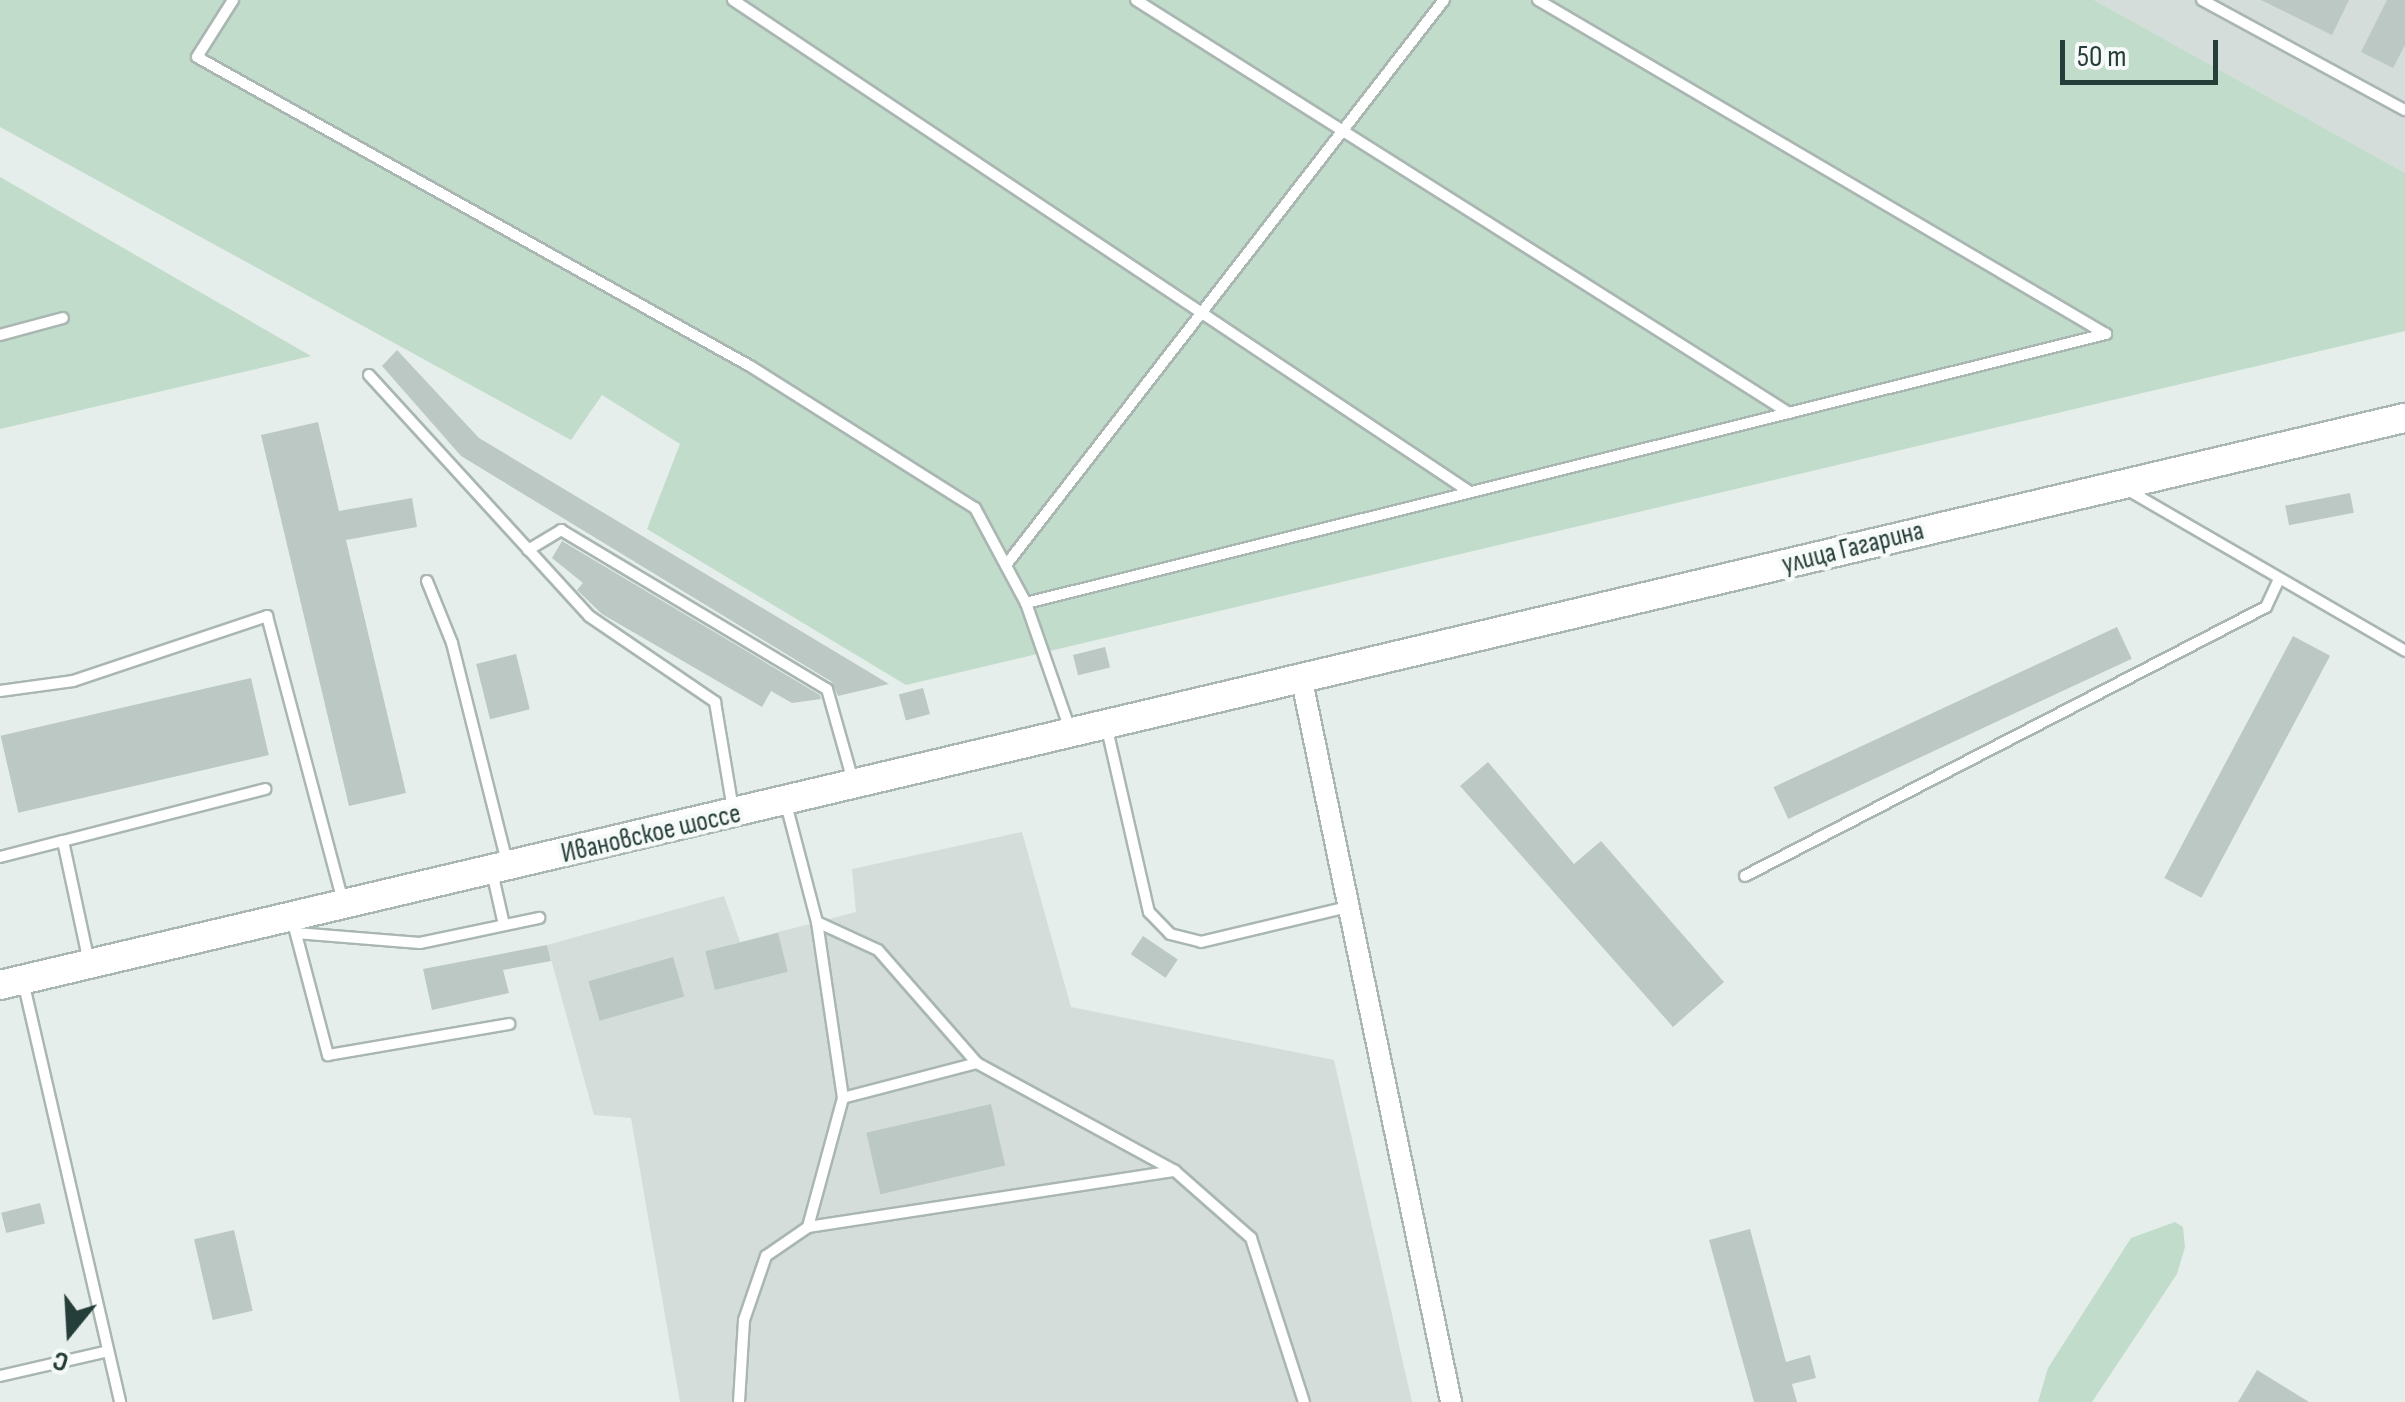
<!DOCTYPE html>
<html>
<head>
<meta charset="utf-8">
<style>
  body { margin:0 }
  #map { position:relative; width:2405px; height:1402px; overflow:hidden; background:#e6eeeb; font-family:"Sofia Sans Condensed",sans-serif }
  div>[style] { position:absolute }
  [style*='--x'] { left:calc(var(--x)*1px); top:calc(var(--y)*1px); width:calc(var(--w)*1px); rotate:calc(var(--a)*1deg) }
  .built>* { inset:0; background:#d4ddda }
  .green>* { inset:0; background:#c1dcca }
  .building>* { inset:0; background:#bbc8c4; transform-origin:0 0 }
  .roads { filter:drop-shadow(2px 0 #a9b6b2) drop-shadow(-2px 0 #a9b6b2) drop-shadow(0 2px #a9b6b2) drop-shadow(0 -2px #a9b6b2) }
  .lane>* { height:10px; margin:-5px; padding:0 5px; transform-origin:5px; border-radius:5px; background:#fff }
  .street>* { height:20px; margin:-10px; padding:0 10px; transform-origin:10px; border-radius:10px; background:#fff }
  .secondary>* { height:28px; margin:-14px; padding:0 14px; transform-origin:14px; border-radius:14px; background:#fff }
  span { translate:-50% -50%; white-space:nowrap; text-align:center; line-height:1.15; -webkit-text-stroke:9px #f6faf8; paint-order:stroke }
  .street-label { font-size:28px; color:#263e39 }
  .north { position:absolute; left:20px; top:1282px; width:100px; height:100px; -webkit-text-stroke:8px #f6faf8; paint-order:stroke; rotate:198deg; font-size:28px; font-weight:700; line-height:40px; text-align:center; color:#263e39 }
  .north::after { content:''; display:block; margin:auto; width:35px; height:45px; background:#263e39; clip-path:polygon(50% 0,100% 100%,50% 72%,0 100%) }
  .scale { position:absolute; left:2060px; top:40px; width:158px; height:45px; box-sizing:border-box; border:5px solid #263e39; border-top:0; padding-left:12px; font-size:30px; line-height:35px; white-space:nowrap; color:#263e39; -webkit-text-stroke:8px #f6faf8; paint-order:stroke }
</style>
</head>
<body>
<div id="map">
  <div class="built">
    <i style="clip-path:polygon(2094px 0,2405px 0,2405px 173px)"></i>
    <i style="clip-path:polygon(1022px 832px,1071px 1007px,1334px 1060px,1412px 1402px,680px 1402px,631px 1118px,594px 1115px,547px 945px,724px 896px,740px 942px,856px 912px,852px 869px)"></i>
  </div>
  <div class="green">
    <i style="clip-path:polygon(0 0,2094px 0,2405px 173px,2405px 331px,906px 685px,647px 529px,680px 444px,602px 395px,571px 440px,0 127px)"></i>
    <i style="clip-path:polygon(0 177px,311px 356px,0 429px)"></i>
    <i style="clip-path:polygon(2175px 1222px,2183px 1227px,2185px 1247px,2177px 1274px,2092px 1402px,2038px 1402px,2048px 1368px,2131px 1238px)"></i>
  </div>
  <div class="building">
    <i style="clip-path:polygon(2261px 0,2349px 0,2332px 35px)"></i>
    <i style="clip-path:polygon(2387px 0,2405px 0,2405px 45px,2393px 68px,2361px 52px)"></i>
    <i style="clip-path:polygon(397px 350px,479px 438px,889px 684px,838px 696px,832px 682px,461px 456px,382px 366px)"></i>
    <i style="clip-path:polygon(318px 422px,339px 511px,412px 498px,417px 527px,346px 540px,406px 793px,349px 806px,261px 435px)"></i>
    <i style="left:2350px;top:493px;width:20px;height:66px;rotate:79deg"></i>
    <i style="clip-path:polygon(562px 541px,820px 695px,821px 699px,792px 703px,771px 691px,762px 707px,602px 614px,577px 590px,583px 583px,552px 558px)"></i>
    <i style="left:2117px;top:627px;width:35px;height:379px;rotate:65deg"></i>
    <i style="left:2293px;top:636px;width:42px;height:274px;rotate:28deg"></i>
    <i style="left:1105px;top:647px;width:21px;height:33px;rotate:76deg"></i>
    <i style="left:516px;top:654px;width:57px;height:41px;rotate:76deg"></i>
    <i style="left:251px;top:678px;width:79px;height:257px;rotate:77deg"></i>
    <i style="left:923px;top:688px;width:27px;height:25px;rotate:75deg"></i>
    <i style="clip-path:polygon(1488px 762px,1574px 864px,1601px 841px,1724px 982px,1673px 1027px,1460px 786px)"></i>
    <i style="left:778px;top:933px;width:40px;height:75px;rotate:76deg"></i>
    <i style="left:1143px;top:936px;width:42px;height:22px;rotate:34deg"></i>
    <i style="clip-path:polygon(547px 945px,551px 961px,503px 970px,509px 993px,432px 1010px,423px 969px)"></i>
    <i style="left:673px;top:957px;width:41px;height:88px;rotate:74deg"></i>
    <i style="left:991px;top:1104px;width:63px;height:128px;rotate:77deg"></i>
    <i style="left:40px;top:1203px;width:21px;height:40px;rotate:76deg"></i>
    <i style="clip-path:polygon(1750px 1229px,1786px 1362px,1810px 1355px,1816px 1378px,1792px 1384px,1797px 1402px,1754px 1402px,1709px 1240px)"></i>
    <i style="left:234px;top:1230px;width:83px;height:41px;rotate:77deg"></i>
    <i style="clip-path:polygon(2257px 1370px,2309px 1402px,2238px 1402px)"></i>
  </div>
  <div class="roads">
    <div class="lane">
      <i style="--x:233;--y:0;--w:67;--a:122.3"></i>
      <i style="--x:197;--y:57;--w:633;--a:29.2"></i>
      <i style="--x:750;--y:366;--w:266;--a:32.3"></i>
      <i style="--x:975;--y:508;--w:108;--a:61.8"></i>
      <i style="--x:1026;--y:603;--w:133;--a:70.8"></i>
      <i style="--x:733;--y:0;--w:886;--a:33.73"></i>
      <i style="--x:1136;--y:0;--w:773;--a:32.31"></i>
      <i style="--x:1538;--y:0;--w:659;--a:30.46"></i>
      <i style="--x:2202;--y:0;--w:231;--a:28.5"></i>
      <i style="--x:0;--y:335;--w:65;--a:-15.1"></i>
      <i style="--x:369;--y:375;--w:326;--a:47.6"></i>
      <i style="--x:589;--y:616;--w:153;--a:34.3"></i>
      <i style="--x:715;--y:702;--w:109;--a:80.5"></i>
      <i style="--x:2126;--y:489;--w:323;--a:30.1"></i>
      <i style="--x:528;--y:550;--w:39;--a:-31"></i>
      <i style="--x:561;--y:530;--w:310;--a:30.9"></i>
      <i style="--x:827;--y:689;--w:96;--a:74.2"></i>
      <i style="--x:1006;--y:565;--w:715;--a:-52.22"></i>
      <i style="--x:427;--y:581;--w:67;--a:68"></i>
      <i style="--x:452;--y:643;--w:226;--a:75.9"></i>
      <i style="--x:1026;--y:603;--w:1113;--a:-13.99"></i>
      <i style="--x:0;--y:691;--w:74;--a:-7.8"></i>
      <i style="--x:73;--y:681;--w:205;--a:-18.5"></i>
      <i style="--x:267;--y:616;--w:296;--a:75.1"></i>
      <i style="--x:1107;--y:729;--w:188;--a:77.1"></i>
      <i style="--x:1149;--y:912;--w:30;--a:46"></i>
      <i style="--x:1170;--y:934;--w:32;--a:14"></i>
      <i style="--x:1201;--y:942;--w:155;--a:-13.4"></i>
      <i style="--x:786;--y:804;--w:122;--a:75.3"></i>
      <i style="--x:817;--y:922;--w:178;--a:81.6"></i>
      <i style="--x:843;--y:1098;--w:134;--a:105.2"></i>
      <i style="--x:808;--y:1227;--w:371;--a:-8.7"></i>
      <i style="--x:1175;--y:1171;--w:226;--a:-151.4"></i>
      <i style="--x:977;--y:1063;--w:138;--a:165.4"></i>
      <i style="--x:63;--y:841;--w:209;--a:-14.4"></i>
      <i style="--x:0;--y:857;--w:65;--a:-14.3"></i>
      <i style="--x:63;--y:841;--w:124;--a:77.9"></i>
      <i style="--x:492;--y:872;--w:54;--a:77.2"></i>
      <i style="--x:1745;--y:876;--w:586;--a:-27.31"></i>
      <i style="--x:2266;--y:607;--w:29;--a:-65"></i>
      <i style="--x:292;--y:919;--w:141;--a:75.2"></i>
      <i style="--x:328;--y:1055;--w:184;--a:-9.7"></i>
      <i style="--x:817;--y:922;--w:67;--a:24.7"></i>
      <i style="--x:878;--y:950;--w:150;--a:48.8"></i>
      <i style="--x:296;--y:933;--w:124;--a:4.6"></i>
      <i style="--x:420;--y:943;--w:122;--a:-11.9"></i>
      <i style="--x:23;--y:981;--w:432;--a:77"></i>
      <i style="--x:1175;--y:1171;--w:101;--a:41.4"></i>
      <i style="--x:1251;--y:1238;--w:172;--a:72.1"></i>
      <i style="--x:0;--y:1376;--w:111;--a:-13"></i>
      <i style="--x:739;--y:1402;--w:82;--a:-86.5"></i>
      <i style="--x:744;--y:1320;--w:68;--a:-71"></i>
      <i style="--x:766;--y:1256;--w:51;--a:-34.6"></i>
    </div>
    <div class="street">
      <i style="--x:1302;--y:681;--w:736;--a:78.32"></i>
    </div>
    <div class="secondary">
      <i style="--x:0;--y:985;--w:2471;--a:-13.27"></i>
    </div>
  </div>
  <div class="street-label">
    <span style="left:1853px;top:548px;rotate:-14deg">улица Гагарина</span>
    <span style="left:651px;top:834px;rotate:-13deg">Ивановское шоссе</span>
  </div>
  <div class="north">С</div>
  <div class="scale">50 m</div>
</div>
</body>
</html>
